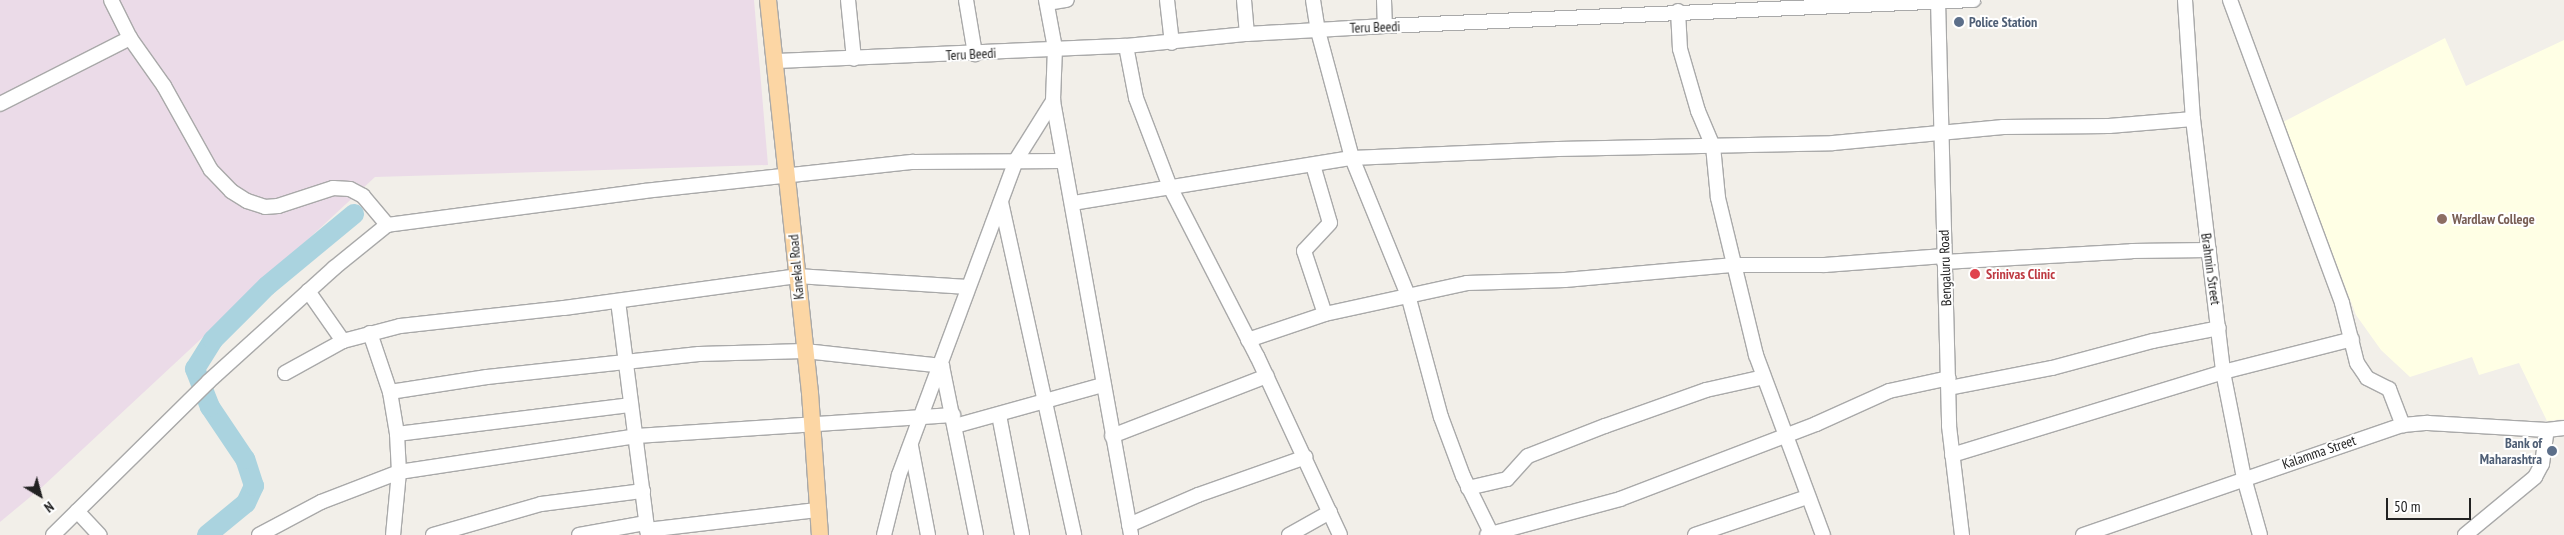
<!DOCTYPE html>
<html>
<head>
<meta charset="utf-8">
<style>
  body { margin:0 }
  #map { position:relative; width:2564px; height:535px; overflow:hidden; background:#f2efe9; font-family:"PT Sans Narrow",sans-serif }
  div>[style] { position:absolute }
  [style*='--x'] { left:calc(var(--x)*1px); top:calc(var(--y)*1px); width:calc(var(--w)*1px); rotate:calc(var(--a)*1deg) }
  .industrial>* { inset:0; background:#ebdbe8 }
  .education>* { inset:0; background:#ffffe5 }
  .river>* { height:20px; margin:-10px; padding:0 10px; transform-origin:10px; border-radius:10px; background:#aad3df }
  .roads { filter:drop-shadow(1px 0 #a9a9a9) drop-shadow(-1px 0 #a9a9a9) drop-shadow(0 1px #a9a9a9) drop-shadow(0 -1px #a9a9a9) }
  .minor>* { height:14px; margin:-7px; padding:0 7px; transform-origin:7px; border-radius:7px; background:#fff }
  .major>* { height:16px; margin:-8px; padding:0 8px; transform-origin:8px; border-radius:8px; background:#fcd6a4 }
  .dots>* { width:14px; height:14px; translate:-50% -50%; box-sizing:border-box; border:2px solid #fff; border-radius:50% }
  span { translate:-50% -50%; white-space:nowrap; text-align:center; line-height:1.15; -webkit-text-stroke:4px #fff; paint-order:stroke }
  .service-label { font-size:14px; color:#4e5e75; font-weight:700 }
  .left { translate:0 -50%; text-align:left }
  .right { translate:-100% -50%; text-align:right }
  .street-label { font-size:14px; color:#222 }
  .education-label { font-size:14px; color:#785e54; font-weight:700 }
  .health-label { font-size:14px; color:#be3a42; font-weight:700 }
  .north { position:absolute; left:15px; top:470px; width:50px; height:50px; -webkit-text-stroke:4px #fff; paint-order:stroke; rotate:143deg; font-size:14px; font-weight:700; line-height:20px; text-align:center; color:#222 }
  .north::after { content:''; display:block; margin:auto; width:18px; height:22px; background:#222; clip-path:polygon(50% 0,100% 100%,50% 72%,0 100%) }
  .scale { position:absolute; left:2386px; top:498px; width:85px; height:22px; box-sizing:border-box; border:2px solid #222; border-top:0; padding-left:6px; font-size:15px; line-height:18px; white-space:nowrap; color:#222; -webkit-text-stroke:4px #fff; paint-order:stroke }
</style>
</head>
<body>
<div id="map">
  <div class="industrial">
    <i style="clip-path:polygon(0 0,754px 0,768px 165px,375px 177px,41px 488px,0 522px)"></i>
  </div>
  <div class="education">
    <i style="clip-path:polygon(2445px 38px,2466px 86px,2564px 40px,2564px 419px,2547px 421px,2519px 363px,2479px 375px,2472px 357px,2410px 377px,2381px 350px,2356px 315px,2283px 122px)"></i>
  </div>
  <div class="river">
    <i style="--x:207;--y:535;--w:50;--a:-39.4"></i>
    <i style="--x:246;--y:503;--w:19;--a:-65"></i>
    <i style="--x:254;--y:486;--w:28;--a:-108"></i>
    <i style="--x:245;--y:459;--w:63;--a:-123.9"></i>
    <i style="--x:210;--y:407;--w:41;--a:-111.5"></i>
    <i style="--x:195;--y:369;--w:34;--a:-58"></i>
    <i style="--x:213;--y:340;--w:76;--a:-45"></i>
    <i style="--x:267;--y:286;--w:113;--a:-39.6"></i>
  </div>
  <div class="roads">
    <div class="minor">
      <i style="--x:111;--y:0;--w:42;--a:63.4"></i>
      <i style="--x:130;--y:38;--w:59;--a:54.7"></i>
      <i style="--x:164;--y:86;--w:96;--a:60.8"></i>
      <i style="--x:211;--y:170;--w:29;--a:46"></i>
      <i style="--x:231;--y:191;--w:19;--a:32"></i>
      <i style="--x:247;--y:201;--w:19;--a:18"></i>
      <i style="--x:265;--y:207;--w:13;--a:-4"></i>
      <i style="--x:278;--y:206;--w:58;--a:-18.1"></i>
      <i style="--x:333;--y:188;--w:17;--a:3"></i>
      <i style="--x:350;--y:189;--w:15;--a:28"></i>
      <i style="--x:363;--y:196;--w:38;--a:50"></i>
      <i style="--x:848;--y:0;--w:59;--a:84.2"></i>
      <i style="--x:966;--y:0;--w:55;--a:80.5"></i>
      <i style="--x:1046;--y:0;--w:49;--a:79.4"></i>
      <i style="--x:1055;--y:48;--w:53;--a:92.2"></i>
      <i style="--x:1053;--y:101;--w:441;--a:79.8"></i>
      <i style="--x:1167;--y:0;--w:43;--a:83.4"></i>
      <i style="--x:1244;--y:0;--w:34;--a:85"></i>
      <i style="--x:1313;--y:0;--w:31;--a:81"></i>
      <i style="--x:1318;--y:31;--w:131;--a:75"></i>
      <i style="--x:1352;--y:158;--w:148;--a:67.8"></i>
      <i style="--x:1408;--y:295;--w:126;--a:74.9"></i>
      <i style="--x:1441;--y:417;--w:63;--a:69.6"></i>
      <i style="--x:1463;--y:476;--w:66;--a:63.8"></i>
      <i style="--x:1384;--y:0;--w:26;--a:88"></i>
      <i style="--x:1938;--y:0;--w:426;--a:88.5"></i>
      <i style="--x:1949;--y:426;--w:110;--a:83.2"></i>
      <i style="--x:2185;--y:0;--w:119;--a:86.2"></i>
      <i style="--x:2193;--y:119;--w:255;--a:83.2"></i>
      <i style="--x:2223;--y:372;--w:108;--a:78.8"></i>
      <i style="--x:2244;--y:478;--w:59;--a:74.3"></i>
      <i style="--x:2230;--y:0;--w:323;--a:69.7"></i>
      <i style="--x:2342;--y:303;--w:62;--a:76"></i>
      <i style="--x:2357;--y:363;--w:18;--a:56"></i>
      <i style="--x:2367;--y:378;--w:25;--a:27"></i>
      <i style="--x:2389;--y:389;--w:39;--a:69"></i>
      <i style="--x:1047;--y:3;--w:20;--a:-9"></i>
      <i style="--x:1678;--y:11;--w:38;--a:87"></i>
      <i style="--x:1680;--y:49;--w:65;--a:73.8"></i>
      <i style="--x:1698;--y:111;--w:38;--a:67"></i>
      <i style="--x:1713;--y:146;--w:52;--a:84.5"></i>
      <i style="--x:1718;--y:198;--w:162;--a:76.4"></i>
      <i style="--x:1756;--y:355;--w:192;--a:69.6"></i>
      <i style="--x:1126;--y:46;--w:53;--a:79.1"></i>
      <i style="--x:1136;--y:98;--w:95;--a:69.1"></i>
      <i style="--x:1170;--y:187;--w:190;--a:62.8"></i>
      <i style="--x:1257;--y:356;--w:197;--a:65.1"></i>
      <i style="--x:777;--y:61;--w:349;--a:-2.5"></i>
      <i style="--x:1126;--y:46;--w:122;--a:-5.7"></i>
      <i style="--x:1247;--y:34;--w:138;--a:-3.3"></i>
      <i style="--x:1385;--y:26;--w:589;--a:-2.53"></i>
      <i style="--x:0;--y:104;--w:146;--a:-26.9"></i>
      <i style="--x:1313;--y:165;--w:60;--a:73.7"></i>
      <i style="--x:1330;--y:223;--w:38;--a:133"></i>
      <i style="--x:1304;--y:251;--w:66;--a:71.6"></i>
      <i style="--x:1001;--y:202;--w:341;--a:77.6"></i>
      <i style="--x:1073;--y:203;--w:283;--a:-9.2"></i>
      <i style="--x:1352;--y:158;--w:206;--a:-2.5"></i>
      <i style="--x:1558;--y:149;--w:275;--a:-1.2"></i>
      <i style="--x:1833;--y:143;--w:171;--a:-5.4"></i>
      <i style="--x:2003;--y:127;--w:106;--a:-0.5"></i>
      <i style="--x:2109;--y:126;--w:84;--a:-4.8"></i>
      <i style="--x:1944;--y:262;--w:188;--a:-3.3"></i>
      <i style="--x:2132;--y:251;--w:77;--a:-0.7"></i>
      <i style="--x:308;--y:291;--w:61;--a:55"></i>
      <i style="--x:618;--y:301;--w:236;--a:82.7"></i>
      <i style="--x:370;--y:333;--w:62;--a:71.3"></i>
      <i style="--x:390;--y:392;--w:43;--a:80.5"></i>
      <i style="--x:397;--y:434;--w:38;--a:87"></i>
      <i style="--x:399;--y:472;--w:63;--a:95.4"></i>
      <i style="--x:1248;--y:340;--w:81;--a:-18.7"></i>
      <i style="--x:1325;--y:314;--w:145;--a:-12.3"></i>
      <i style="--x:1467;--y:283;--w:98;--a:-1.8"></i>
      <i style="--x:1565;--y:280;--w:170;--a:-5.1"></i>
      <i style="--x:1734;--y:265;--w:91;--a:0"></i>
      <i style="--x:1825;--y:265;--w:119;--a:-4.3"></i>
      <i style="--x:285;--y:373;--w:66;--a:-28.9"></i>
      <i style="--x:343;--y:341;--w:59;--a:-14.7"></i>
      <i style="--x:400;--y:326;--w:165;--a:-6.3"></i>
      <i style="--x:564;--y:308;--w:235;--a:-7.8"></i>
      <i style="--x:797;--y:276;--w:171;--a:3.7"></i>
      <i style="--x:1949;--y:388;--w:105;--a:-11"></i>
      <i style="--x:2052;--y:368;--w:105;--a:-15"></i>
      <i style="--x:2153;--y:341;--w:67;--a:-11.1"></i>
      <i style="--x:390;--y:392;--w:98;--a:-8.8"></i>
      <i style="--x:487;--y:377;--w:213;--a:-6.2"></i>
      <i style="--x:699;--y:354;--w:106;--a:-1.6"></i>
      <i style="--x:805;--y:351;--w:138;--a:6.2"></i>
      <i style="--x:942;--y:366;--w:172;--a:78.6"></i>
      <i style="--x:999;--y:415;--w:122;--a:79.1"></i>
      <i style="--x:955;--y:426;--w:154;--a:-15.5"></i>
      <i style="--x:397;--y:434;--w:234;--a:-7.1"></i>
      <i style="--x:1112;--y:436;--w:166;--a:-21.2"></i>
      <i style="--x:911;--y:446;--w:91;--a:79.2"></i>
      <i style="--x:1952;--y:455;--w:283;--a:-17"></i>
      <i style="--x:2223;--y:372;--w:133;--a:-14.3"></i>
      <i style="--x:1468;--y:488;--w:40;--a:-13"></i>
      <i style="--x:1507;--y:479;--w:31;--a:-48"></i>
      <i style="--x:1528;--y:456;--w:83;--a:-21.3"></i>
      <i style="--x:1605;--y:426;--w:107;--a:-19.6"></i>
      <i style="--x:1706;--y:390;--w:59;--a:-12.6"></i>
      <i style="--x:77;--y:511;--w:33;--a:47"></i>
      <i style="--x:1129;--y:525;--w:75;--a:-23.5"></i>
      <i style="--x:1198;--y:495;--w:114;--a:-19.4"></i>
      <i style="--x:647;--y:530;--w:171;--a:-6.7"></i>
      <i style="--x:53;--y:535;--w:219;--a:-44.6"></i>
      <i style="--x:209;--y:381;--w:169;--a:-42.1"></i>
      <i style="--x:334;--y:268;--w:68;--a:-39.1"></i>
      <i style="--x:387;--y:225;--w:259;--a:-7.5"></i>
      <i style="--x:644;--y:191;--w:271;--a:-6.2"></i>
      <i style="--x:913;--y:162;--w:149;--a:-0.4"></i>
      <i style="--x:259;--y:535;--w:70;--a:-28"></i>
      <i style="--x:321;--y:502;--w:84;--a:-21"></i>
      <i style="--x:399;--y:472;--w:240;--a:-8.6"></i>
      <i style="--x:636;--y:436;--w:318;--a:-3.8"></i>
      <i style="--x:433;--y:535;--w:112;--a:-16"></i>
      <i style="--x:541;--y:504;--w:103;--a:-7.3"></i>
      <i style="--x:579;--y:535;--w:68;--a:-10.2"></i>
      <i style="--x:884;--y:535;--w:62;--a:-76"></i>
      <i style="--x:899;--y:475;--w:336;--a:-69.6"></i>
      <i style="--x:1016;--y:160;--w:70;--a:-57.9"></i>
      <i style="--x:1289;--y:535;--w:47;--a:-29.3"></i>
      <i style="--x:1487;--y:535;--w:138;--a:-15.1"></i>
      <i style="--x:1620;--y:499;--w:210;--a:-20.9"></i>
      <i style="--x:1816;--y:424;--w:80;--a:-24.3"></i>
      <i style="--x:1889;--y:391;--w:61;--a:-12.2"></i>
      <i style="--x:1695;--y:535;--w:118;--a:-18.7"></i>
      <i style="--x:2083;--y:535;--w:338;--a:-19"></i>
      <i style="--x:2403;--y:425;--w:25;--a:-5"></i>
      <i style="--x:2428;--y:423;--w:119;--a:3.4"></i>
      <i style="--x:2547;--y:430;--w:17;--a:-7"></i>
      <i style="--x:2465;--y:535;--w:91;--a:-39.6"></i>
      <i style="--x:2535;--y:477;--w:15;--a:-62"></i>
      <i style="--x:2542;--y:464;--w:34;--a:-82"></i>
    </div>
    <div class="major">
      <i style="--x:768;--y:0;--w:395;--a:83.9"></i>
      <i style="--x:810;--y:393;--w:142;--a:86"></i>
    </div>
  </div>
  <div class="dots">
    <i style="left:1959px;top:22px;background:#5c6f8a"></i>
    <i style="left:2442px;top:219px;background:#8d6e63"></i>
    <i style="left:1975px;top:274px;background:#e0444e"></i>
    <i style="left:2552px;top:451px;background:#5c6f8a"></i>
  </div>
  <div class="service-label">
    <span class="left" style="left:1969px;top:22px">Police Station</span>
    <span class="right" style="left:2542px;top:451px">Bank of<br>Maharashtra</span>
  </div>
  <div class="street-label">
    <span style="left:1375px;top:27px;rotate:-2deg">Teru Beedi</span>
    <span style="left:971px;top:54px;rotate:-3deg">Teru Beedi</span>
    <span style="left:796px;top:267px;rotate:-95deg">Kanekal Road</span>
    <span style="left:1945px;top:268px;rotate:-92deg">Bengaluru Road</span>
    <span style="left:2211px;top:269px;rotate:82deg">Brahmin Street</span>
    <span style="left:2319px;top:452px;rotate:-19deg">Kalamma Street</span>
  </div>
  <div class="education-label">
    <span class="left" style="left:2452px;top:219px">Wardlaw College</span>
  </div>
  <div class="health-label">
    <span class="left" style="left:1986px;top:274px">Srinivas Clinic</span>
  </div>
  <div class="north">N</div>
  <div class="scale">50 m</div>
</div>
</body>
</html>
